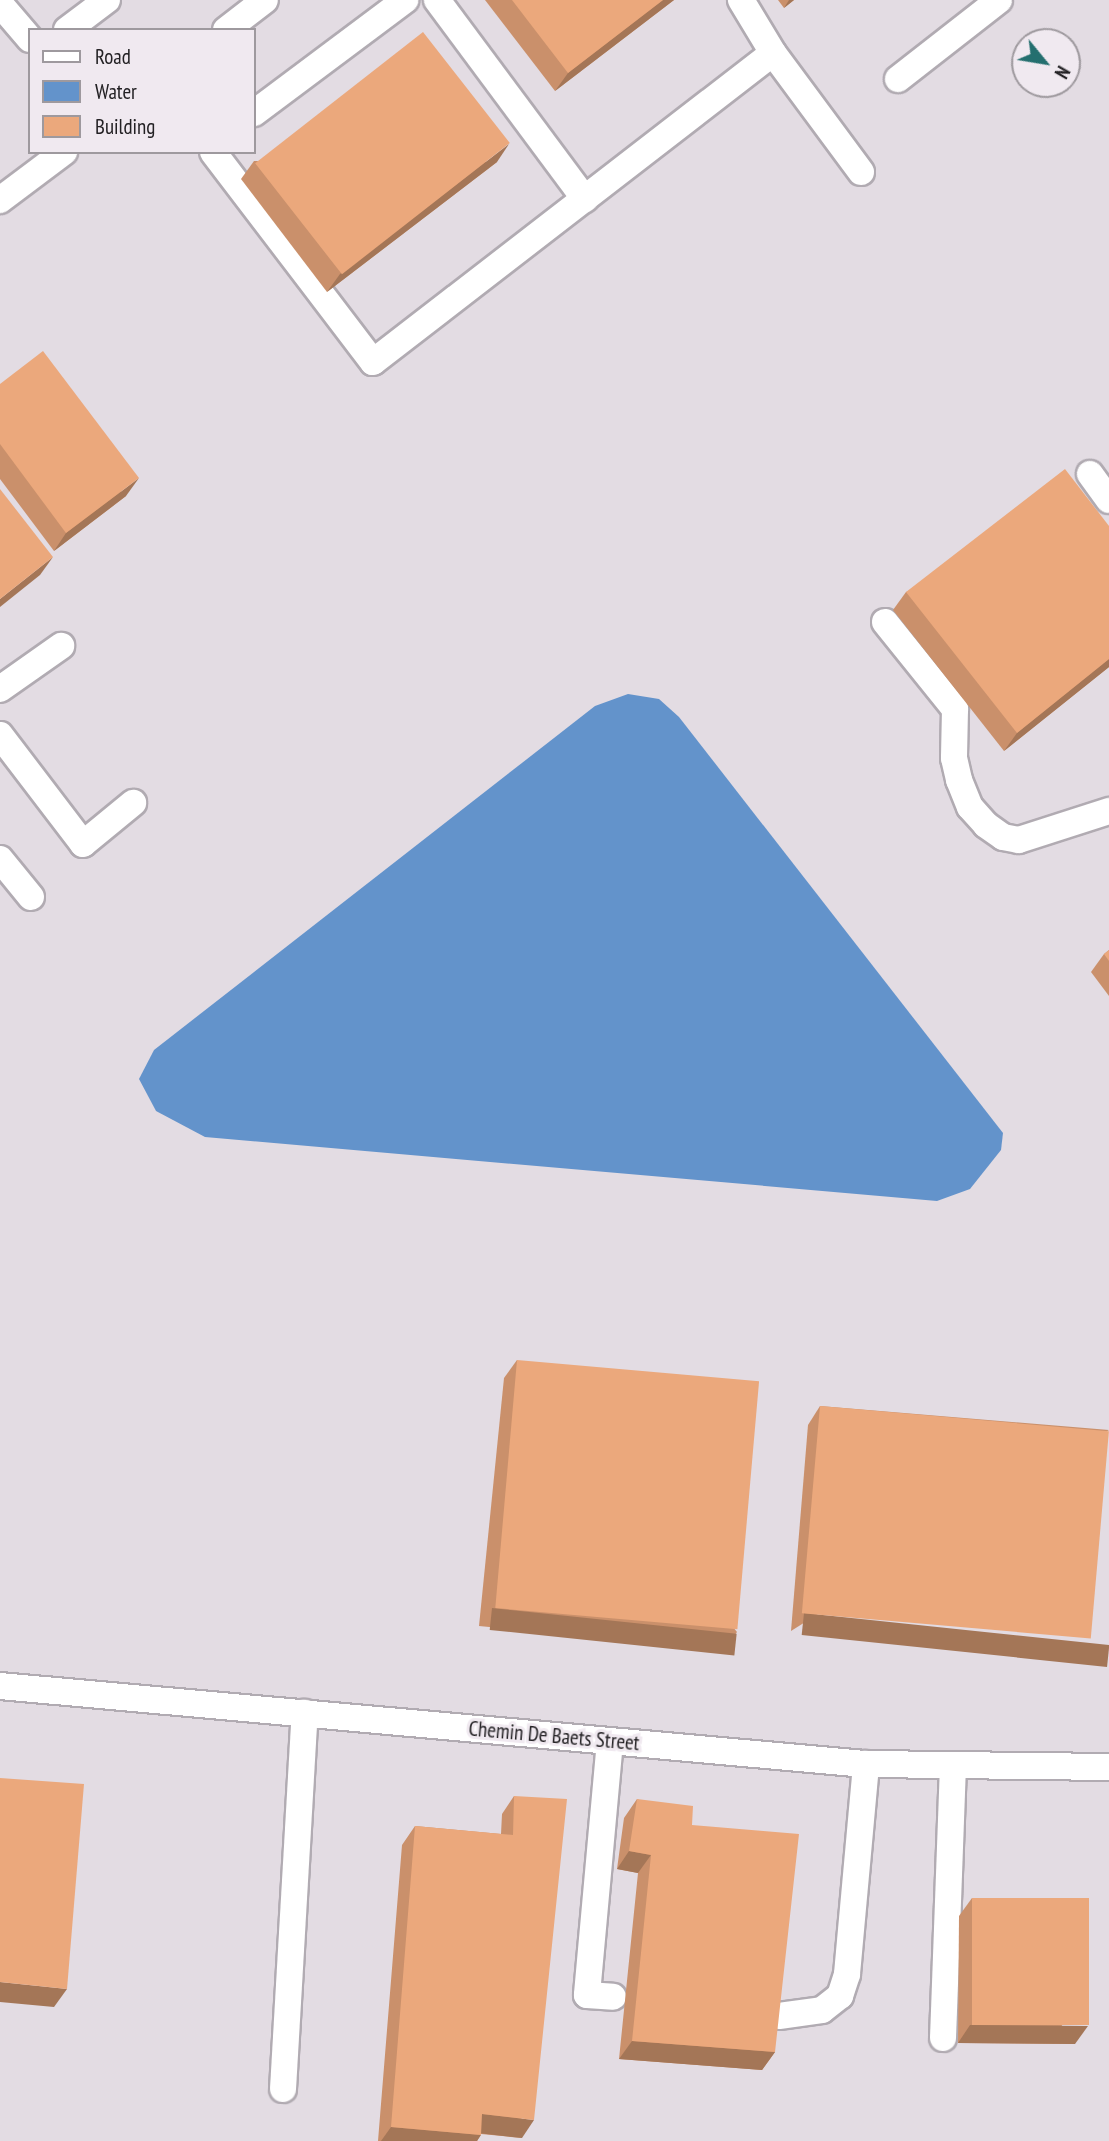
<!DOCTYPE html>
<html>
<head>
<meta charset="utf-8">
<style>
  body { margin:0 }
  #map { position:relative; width:1109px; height:2141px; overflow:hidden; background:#e3dce3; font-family:"PT Sans Narrow",sans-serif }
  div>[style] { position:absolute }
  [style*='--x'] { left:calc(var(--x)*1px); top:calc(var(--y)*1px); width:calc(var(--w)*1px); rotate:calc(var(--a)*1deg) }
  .water>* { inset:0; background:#6393cb }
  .roads { filter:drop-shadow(2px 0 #b1abb2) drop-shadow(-2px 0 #b1abb2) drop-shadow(0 2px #b1abb2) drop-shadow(0 -2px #b1abb2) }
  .minor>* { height:26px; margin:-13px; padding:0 13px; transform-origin:13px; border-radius:13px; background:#fff }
  .wall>* { inset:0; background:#ca906b }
  .shaded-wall>* { inset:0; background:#a47657; transform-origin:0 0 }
  .building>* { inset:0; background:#eba87c; transform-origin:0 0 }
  span { translate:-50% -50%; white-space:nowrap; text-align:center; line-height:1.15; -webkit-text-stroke:6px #f0e9f0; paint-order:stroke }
  .street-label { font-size:21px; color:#232124 }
  .legend { position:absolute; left:28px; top:28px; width:228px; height:126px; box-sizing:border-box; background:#f0e9f0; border:2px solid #9e999e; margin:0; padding:9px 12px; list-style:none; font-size:21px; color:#232124 }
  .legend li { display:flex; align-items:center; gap:14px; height:35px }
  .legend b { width:35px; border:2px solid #9e999e }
  .north { position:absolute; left:1011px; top:28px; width:70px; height:70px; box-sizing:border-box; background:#f0e9f0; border:2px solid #9e999e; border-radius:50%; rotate:120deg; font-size:19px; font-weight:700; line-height:28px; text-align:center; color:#232124 }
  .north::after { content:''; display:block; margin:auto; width:24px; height:32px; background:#246f6f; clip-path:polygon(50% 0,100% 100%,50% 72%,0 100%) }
</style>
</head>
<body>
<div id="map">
  <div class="water">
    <i style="clip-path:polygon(628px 694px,659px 699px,679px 717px,1003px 1133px,1001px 1150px,970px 1189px,937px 1201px,205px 1137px,156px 1111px,139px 1079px,154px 1050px,595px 706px)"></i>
  </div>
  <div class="roads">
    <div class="minor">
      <i style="--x:437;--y:0;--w:248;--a:53.4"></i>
      <i style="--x:741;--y:0;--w:62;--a:58.9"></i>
      <i style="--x:773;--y:53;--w:148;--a:53.5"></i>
      <i style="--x:0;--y:4;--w:46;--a:49.4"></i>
      <i style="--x:67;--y:30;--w:50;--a:-36.9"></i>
      <i style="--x:226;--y:30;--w:49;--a:-37.6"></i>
      <i style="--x:898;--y:79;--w:128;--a:-38"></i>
      <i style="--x:254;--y:113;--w:189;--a:-36.8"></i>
      <i style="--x:213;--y:152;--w:264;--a:52.7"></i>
      <i style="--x:373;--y:362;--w:505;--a:-37.69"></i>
      <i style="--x:0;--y:200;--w:80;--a:-36.9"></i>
      <i style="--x:1090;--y:474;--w:32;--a:54"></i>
      <i style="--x:885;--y:622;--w:112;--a:51.2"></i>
      <i style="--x:955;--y:709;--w:49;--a:91.2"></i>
      <i style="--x:954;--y:758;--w:23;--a:77"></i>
      <i style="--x:959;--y:780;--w:29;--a:68"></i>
      <i style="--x:970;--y:807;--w:24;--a:48"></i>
      <i style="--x:986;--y:825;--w:21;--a:35"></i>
      <i style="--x:1003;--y:837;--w:16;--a:11"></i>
      <i style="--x:1019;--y:840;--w:95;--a:-17.9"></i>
      <i style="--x:0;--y:689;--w:75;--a:-35.2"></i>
      <i style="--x:0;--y:735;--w:137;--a:52.7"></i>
      <i style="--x:83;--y:844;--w:65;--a:-39.4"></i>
      <i style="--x:0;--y:859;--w:49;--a:50.8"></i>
      <i style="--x:0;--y:1686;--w:870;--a:5.15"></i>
      <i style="--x:866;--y:1764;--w:243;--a:0.7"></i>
      <i style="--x:610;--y:1741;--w:255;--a:95.2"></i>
      <i style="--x:587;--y:1995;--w:26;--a:4"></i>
      <i style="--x:779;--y:2016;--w:43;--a:-7.9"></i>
      <i style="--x:822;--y:2010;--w:23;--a:-38"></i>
      <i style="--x:840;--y:1996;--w:23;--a:-72"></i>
      <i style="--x:847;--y:1974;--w:211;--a:-84.8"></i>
      <i style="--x:943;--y:2038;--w:271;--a:-87.9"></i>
      <i style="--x:283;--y:2089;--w:377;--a:-86.7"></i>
    </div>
  </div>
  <div class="wall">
    <i style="clip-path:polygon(485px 0,674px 0,555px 91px)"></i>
    <i style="clip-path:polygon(778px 0,794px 0,784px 8px)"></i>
    <i style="clip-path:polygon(254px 161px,497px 162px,327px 292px,241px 179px)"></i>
    <i style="clip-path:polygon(0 384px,126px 496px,54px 551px,0 479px)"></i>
    <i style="clip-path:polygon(1109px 526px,1109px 667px,1004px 751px,893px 610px,906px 592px)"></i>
    <i style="clip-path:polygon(1109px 950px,1109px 996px,1091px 972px,1104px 954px)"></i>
    <i style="clip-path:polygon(517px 1360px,737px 1632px,724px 1650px,479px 1626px,504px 1378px)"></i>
    <i style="clip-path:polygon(820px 1406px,1109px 1430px,791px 1631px,808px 1425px)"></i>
    <i style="clip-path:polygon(514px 1796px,522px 2138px,481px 2134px,477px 2141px,378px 2141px,402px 1845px,415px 1826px,501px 1834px,502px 1814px)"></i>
    <i style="clip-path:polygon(637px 1799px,692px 1825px,775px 2052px,762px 2070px,619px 2059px,638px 1873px,617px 1869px,624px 1818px)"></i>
    <i style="clip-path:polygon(972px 1898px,1075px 2044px,958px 2043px,959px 1916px)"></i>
  </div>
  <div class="shaded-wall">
    <i style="clip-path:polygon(663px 0,674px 0,555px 91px,568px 73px)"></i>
    <i style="clip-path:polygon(789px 0,794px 0,784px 8px)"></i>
    <i style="clip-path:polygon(509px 144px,497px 162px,327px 292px,340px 274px)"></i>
    <i style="clip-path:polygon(139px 478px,126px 496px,54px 551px,66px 533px)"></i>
    <i style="clip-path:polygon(53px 557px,40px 575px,0 607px,0 599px)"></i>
    <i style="clip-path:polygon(1109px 659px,1109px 667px,1004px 751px,1017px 733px)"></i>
    <i style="left:492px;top:1608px;width:246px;height:22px;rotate:6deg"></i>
    <i style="left:804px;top:1613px;width:307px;height:22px;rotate:6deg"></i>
    <i style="clip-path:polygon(629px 1851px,651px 1855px,638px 1873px,617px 1869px)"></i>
    <i style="clip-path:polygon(0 1982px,67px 1989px,54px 2007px,0 2002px)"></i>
    <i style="clip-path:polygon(970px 2025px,1088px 2026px,1075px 2044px,958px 2043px)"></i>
    <i style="clip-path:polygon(632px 2041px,775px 2052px,762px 2070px,619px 2059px)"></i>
    <i style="clip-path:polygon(482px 2114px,534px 2120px,522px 2138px,469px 2132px)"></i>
    <i style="clip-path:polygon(391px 2127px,481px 2135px,477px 2141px,381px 2141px)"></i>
  </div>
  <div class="building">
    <i style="clip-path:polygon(512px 0,663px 0,568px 73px)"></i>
    <i style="left:423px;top:32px;width:141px;height:213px;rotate:52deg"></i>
    <i style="clip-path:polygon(43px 351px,139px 478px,66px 533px,0 444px,0 384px)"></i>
    <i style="clip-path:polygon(1065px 469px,1109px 526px,1109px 659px,1017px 733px,906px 592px)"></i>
    <i style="clip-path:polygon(0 489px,53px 557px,0 599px)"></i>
    <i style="clip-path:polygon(1109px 950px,1109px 961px,1104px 954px)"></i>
    <i style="left:517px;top:1360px;width:243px;height:249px;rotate:5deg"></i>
    <i style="left:820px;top:1406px;width:290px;height:208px;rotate:5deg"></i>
    <i style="clip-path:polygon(0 1778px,84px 1784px,67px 1989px,0 1982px)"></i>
    <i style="clip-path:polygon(514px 1796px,567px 1799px,534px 2120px,482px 2114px,481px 2135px,391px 2127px,415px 1826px,513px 1835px)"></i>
    <i style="clip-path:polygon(637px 1799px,693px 1806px,692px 1825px,799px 1834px,775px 2052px,632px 2041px,651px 1855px,629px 1851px)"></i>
    <i style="left:972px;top:1898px;width:117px;height:127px"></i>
  </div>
  <div class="street-label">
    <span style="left:554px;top:1736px;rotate:5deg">Chemin De Baets Street</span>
  </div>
  <ul class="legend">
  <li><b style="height:9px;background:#fff"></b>Road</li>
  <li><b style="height:19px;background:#6393cb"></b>Water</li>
  <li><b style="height:19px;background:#eba87c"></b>Building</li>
  </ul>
  <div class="north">N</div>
</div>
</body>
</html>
